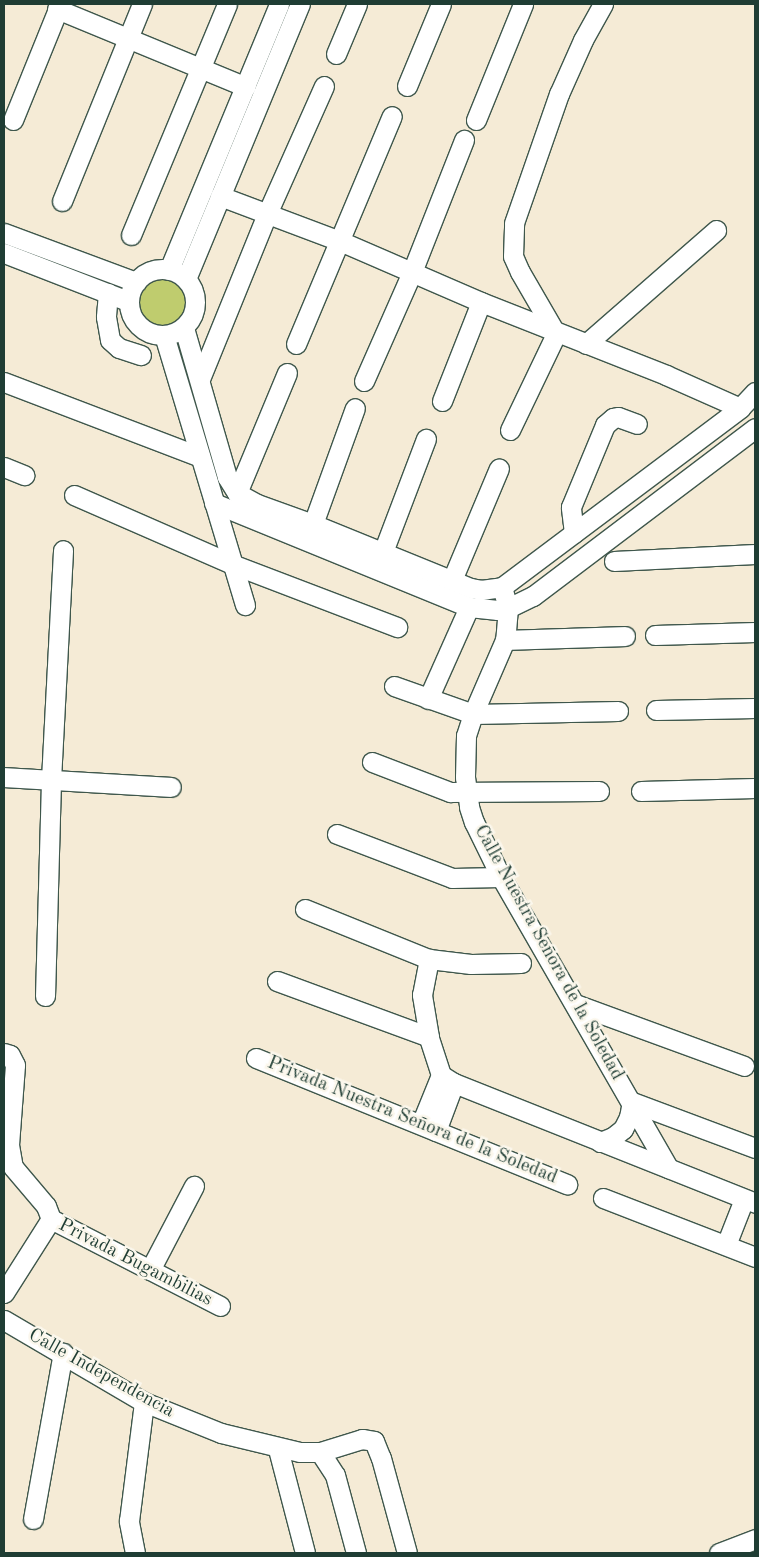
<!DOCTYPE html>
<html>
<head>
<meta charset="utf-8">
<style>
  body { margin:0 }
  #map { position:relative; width:759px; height:1557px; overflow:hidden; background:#f5ebd6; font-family:"Old Standard TT",serif }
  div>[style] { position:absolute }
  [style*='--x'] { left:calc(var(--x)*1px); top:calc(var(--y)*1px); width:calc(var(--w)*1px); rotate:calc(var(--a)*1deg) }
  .green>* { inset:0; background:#bfcc6e }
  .round { border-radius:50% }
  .roads { filter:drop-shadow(1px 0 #3f574c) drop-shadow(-1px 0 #3f574c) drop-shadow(0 1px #3f574c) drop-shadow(0 -1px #3f574c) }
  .minor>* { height:19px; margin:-9.5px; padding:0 9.5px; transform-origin:9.5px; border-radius:9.5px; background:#fff }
  .minor>.ring { margin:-9.5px; padding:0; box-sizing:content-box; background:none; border:19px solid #fff; border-radius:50% }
  span { translate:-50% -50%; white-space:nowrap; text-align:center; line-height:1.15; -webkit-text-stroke:5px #fbf7ec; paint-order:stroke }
  .street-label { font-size:19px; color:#1f3d34 }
  .frame { position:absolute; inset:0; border:5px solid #1f3d34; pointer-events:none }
</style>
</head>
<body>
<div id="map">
  <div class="green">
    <i class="round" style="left:136px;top:277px;width:52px;height:52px"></i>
  </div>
  <div class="roads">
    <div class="minor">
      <i style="--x:57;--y:9;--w:204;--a:22.4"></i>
      <i style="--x:336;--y:54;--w:54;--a:-67.2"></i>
      <i style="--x:407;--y:86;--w:89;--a:-67.5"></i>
      <i style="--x:13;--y:120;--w:125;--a:-67.9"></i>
      <i style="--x:476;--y:120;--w:125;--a:-67.9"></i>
      <i style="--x:220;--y:196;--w:128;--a:20.6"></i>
      <i style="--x:340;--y:241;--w:154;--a:23.4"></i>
      <i style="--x:481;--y:302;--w:199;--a:21.5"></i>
      <i style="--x:666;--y:375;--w:81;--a:24"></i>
      <i style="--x:62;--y:201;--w:213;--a:-67.9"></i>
      <i style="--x:4;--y:233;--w:141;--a:20.4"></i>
      <i style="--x:131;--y:235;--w:250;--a:-67.4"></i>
      <i style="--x:4;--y:253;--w:133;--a:21.2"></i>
      <i class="ring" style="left:129px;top:269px;width:47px;height:47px"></i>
      <i style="--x:169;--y:270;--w:288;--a:-67.5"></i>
      <i style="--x:186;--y:279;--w:298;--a:-67.5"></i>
      <i style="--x:108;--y:293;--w:24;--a:95"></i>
      <i style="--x:106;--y:317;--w:23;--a:80"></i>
      <i style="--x:110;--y:340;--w:12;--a:42"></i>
      <i style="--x:119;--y:348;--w:23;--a:18"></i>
      <i style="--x:184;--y:328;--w:155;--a:73.9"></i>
      <i style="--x:227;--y:477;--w:19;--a:58"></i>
      <i style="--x:237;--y:493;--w:23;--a:29"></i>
      <i style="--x:257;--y:504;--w:59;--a:19.7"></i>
      <i style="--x:313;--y:524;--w:170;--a:22.1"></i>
      <i style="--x:471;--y:588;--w:10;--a:11"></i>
      <i style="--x:481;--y:590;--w:21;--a:-8"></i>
      <i style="--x:502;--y:587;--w:298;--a:-36.9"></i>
      <i style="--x:740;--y:408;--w:22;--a:-47"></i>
      <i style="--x:164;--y:335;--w:282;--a:73.3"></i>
      <i style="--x:296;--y:344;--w:247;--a:-67.2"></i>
      <i style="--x:586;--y:344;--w:173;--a:-41.2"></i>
      <i style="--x:200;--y:379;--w:178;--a:-67.9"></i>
      <i style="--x:267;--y:214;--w:140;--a:-66"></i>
      <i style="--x:364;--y:381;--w:119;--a:-66.2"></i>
      <i style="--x:412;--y:272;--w:142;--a:-68.5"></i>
      <i style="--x:4;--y:382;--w:210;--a:20.9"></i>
      <i style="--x:442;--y:401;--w:106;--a:-68.5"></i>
      <i style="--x:510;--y:430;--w:106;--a:-64.4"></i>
      <i style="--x:556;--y:334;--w:72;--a:-120.1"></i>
      <i style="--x:520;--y:272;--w:17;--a:-114"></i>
      <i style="--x:513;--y:256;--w:33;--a:-88"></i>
      <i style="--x:514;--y:223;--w:137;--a:-70.8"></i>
      <i style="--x:559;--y:94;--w:59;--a:-66"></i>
      <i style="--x:583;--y:40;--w:41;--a:-60.9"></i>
      <i style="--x:4;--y:467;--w:22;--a:22"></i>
      <i style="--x:237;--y:493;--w:130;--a:-67.4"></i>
      <i style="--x:74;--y:495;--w:172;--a:23.6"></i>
      <i style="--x:232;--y:564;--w:177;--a:20.9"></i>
      <i style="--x:214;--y:503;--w:275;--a:22.2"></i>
      <i style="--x:469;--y:607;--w:29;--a:6"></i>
      <i style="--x:498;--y:610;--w:10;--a:-11"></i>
      <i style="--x:508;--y:608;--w:28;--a:-26"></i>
      <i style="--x:533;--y:596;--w:278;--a:-37.1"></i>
      <i style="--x:313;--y:524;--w:123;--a:-70.1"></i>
      <i style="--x:574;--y:533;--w:26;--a:-97"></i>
      <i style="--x:571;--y:507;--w:89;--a:-67.5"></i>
      <i style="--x:605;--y:425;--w:11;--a:-41"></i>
      <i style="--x:613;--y:418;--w:5;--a:-11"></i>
      <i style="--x:618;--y:417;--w:20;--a:20"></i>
      <i style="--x:383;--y:552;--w:121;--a:-69.2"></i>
      <i style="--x:614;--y:561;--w:141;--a:-2.8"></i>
      <i style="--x:452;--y:580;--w:121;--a:-67.2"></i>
      <i style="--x:502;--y:587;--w:22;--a:74"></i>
      <i style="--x:508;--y:608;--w:32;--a:95"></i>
      <i style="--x:505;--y:640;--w:81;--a:113.4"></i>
      <i style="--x:473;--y:714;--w:23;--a:108"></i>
      <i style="--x:466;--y:736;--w:41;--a:91.4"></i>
      <i style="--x:465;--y:777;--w:30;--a:82"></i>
      <i style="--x:469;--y:807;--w:16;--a:72"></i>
      <i style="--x:474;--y:822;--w:61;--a:63.9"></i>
      <i style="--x:501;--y:877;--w:336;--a:60.1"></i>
      <i style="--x:655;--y:635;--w:100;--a:-1.7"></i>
      <i style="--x:505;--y:640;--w:120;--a:-1.9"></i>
      <i style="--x:394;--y:686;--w:84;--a:19.5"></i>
      <i style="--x:473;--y:714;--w:145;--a:-1.2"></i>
      <i style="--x:428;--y:699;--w:101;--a:-66"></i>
      <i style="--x:656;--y:710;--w:99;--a:-1.2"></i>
      <i style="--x:372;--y:762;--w:84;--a:21"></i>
      <i style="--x:450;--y:792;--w:149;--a:-0.4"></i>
      <i style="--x:4;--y:777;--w:167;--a:3.4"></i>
      <i style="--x:641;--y:791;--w:114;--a:-1.5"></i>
      <i style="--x:337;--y:834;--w:123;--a:20.9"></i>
      <i style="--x:452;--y:878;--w:49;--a:-1.2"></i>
      <i style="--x:305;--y:909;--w:134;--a:22"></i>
      <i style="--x:429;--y:959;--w:42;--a:6.8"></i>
      <i style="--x:471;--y:964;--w:50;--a:-1.1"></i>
      <i style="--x:277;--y:981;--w:162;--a:20.2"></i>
      <i style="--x:45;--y:996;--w:216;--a:-88.4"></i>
      <i style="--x:51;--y:780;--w:230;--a:-87"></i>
      <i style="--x:575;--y:1004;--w:180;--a:20.1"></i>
      <i style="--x:4;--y:1053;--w:6;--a:18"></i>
      <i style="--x:10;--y:1055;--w:11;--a:63"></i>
      <i style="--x:15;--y:1065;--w:80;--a:94.3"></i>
      <i style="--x:9;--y:1145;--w:22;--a:80"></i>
      <i style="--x:13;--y:1167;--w:51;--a:49.8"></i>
      <i style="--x:46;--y:1206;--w:14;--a:69"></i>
      <i style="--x:256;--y:1058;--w:336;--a:22.1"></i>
      <i style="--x:441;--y:1075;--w:15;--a:32"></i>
      <i style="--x:454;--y:1083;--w:324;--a:21.7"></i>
      <i style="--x:421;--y:1124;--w:53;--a:-67.8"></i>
      <i style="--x:441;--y:1075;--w:40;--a:-108"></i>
      <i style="--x:429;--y:1037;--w:43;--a:-99.5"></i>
      <i style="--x:422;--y:995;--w:37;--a:-79"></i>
      <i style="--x:436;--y:1131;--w:51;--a:-69.4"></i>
      <i style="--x:600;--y:1142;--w:14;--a:-21"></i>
      <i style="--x:613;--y:1137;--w:13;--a:-39"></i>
      <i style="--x:623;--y:1129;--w:13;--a:-63"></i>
      <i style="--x:629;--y:1117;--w:15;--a:-79"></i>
      <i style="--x:632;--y:1102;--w:131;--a:20.5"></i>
      <i style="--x:603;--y:1198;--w:163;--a:21.2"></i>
      <i style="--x:51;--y:1219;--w:190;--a:27.2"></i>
      <i style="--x:726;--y:1245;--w:49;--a:-68.6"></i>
      <i style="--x:150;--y:1270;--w:95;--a:-62.4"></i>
      <i style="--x:4;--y:1293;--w:88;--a:-57.6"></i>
      <i style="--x:4;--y:1320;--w:162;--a:30.4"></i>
      <i style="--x:144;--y:1402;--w:83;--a:21.9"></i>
      <i style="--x:221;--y:1433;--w:81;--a:13.5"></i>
      <i style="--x:300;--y:1452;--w:20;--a:0"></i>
      <i style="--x:320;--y:1452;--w:44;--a:-17.2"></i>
      <i style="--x:362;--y:1439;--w:12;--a:9"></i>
      <i style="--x:374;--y:1441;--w:18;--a:68"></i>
      <i style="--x:381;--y:1458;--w:98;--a:74.7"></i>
      <i style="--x:278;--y:1449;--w:107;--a:75.4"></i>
      <i style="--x:320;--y:1452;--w:27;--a:57"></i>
      <i style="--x:335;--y:1475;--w:81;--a:74.9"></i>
      <i style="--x:33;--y:1519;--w:169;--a:-79.8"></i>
      <i style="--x:135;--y:1553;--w:33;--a:-101"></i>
      <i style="--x:129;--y:1521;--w:120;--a:-82.8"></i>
      <i style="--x:719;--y:1553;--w:39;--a:-21"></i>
    </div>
  </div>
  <div class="street-label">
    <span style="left:548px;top:953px;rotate:61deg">Calle Nuestra Señora de la Soledad</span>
    <span style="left:412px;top:1121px;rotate:22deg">Privada Nuestra Señora de la Soledad</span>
    <span style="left:135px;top:1263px;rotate:27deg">Privada Bugambilias</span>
    <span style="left:101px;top:1374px;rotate:29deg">Calle Independencia</span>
  </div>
  <div class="frame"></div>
</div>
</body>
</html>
